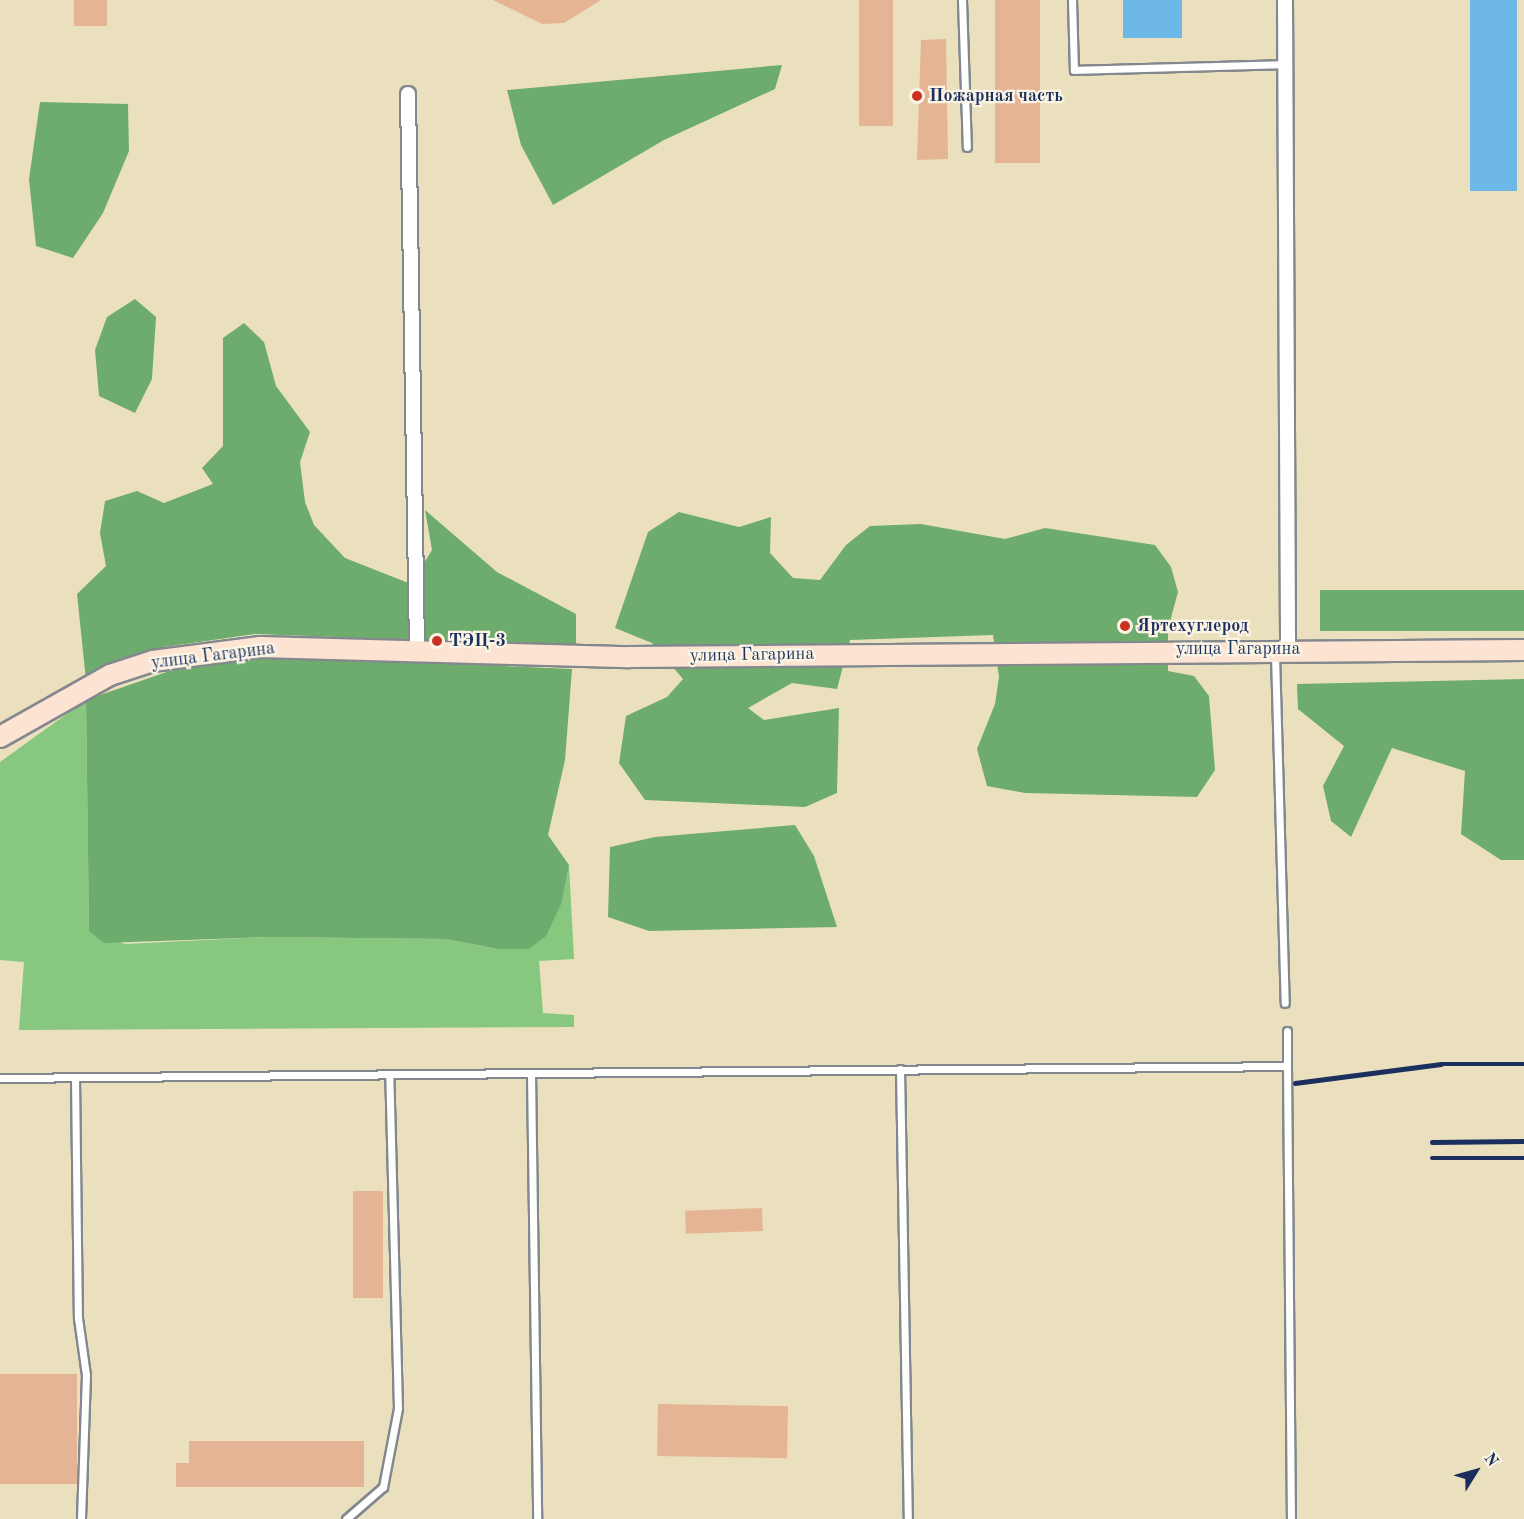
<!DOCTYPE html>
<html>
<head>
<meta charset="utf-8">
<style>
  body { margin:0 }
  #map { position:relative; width:1524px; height:1519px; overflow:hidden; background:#eae0bd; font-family:"Old Standard TT",serif }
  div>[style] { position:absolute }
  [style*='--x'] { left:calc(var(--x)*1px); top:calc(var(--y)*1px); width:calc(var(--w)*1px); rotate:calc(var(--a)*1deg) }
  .green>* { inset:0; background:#88c77f }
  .forest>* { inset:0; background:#6eac6e; transform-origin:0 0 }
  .water>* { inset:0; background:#6db8e6; transform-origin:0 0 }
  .building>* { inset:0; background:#e5b494; transform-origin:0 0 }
  .roads { filter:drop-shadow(2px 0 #82888e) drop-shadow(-2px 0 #82888e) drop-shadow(0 2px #82888e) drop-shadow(0 -2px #82888e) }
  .lane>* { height:7px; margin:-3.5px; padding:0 3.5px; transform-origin:3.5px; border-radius:3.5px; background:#fff }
  .street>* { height:14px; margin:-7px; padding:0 7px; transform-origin:7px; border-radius:7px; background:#fff }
  .secondary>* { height:20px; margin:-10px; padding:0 10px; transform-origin:10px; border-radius:10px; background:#fde3d1 }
  .rail>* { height:4.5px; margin:-2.25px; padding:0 2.25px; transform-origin:2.25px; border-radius:2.25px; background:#1b2f5e }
  .dots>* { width:16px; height:16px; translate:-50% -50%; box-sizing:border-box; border:3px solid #fcf5e5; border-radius:50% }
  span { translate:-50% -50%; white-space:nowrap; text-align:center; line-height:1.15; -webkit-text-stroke:4.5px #fcf5e5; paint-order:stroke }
  .poi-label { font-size:18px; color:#1b2f5e; font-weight:700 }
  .left { translate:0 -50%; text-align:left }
  .street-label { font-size:18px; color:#1b2f5e }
  .north { position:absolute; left:1446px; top:1441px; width:60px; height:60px; -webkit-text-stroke:4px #fcf5e5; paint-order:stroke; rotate:53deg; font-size:16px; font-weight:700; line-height:24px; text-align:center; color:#1b2f5e }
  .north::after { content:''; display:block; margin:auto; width:21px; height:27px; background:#1b2f5e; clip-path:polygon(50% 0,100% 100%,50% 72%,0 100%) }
</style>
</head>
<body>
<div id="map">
  <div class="green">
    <i style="clip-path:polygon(86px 700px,89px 931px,125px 944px,267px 937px,446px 939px,498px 949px,562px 902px,569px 865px,574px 959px,539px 961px,543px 1013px,574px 1015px,574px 1027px,19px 1030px,24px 962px,0 960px,0 762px)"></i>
  </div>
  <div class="forest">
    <i style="clip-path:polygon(782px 65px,775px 89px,664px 140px,553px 205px,521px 145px,507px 90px)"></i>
    <i style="clip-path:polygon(40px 102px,128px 104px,129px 151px,103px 213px,73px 258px,36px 246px,29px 179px)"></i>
    <i style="clip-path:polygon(135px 299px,156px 317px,152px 379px,135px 413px,99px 396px,95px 350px,107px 317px)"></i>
    <i style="clip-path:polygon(244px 323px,264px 342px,276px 386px,310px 432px,300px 462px,305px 502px,314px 525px,345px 558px,411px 584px,432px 550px,425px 510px,497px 572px,576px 614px,576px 646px,255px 634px,164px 647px,86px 680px,77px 594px,106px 566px,100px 533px,105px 501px,137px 491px,164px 503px,213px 484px,202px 468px,223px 446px,223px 338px)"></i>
    <i style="clip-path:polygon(679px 512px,739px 527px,771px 517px,770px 553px,793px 578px,820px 580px,846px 545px,870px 526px,921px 524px,1005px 539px,1045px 528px,1155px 545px,1171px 567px,1178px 592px,1168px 629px,1168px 671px,1194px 676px,1209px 696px,1215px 770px,1197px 797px,1025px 793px,987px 786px,977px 749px,995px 704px,999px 677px,993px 635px,850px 640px,837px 689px,792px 683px,748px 708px,764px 720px,839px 708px,837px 793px,805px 807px,645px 800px,619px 763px,626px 716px,667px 697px,683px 679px,652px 643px,615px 628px,648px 532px)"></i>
    <i style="left:1524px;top:590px;width:41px;height:204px;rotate:90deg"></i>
    <i style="clip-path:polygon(276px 656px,572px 669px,565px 760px,548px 835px,569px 865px,562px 902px,546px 936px,529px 949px,498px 949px,446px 939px,267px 937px,104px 943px,89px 931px,86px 700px,175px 669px)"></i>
    <i style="clip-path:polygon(1524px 679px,1524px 860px,1501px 860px,1461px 834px,1465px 771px,1392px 748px,1351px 837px,1331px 821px,1323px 786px,1344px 746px,1298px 709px,1297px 684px)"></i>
    <i style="clip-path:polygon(795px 825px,814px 856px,837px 927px,649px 931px,608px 917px,610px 847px,655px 837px)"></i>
  </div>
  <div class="water">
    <i style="left:1123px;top:0;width:59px;height:38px"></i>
    <i style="left:1470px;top:0;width:47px;height:191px"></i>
  </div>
  <div class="building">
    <i style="left:74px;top:0;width:33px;height:26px"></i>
    <i style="clip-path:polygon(493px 0,601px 0,564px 23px,542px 24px)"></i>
    <i style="left:859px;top:0;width:34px;height:126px"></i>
    <i style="left:995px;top:0;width:45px;height:163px"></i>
    <i style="clip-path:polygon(946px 39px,948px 159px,917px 160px,921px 40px)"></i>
    <i style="left:353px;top:1191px;width:30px;height:107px"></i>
    <i style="left:762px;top:1208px;width:23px;height:77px;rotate:88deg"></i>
    <i style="left:77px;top:1374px;width:110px;height:77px;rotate:90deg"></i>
    <i style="left:658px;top:1404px;width:130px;height:52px;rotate:1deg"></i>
    <i style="clip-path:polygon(189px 1441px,364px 1441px,364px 1487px,176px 1487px,176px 1463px,189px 1463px)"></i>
  </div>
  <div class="roads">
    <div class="lane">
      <i style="--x:962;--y:0;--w:147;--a:88.1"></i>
      <i style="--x:1072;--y:0;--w:70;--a:88.4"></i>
      <i style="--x:1074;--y:70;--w:212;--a:-1.6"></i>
      <i style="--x:1275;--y:654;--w:349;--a:88.4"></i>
      <i style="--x:1287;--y:1066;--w:35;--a:-90"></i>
      <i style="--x:900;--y:1069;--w:450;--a:89"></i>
      <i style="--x:531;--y:1073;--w:446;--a:89.2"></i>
      <i style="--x:0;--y:1078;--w:1287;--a:-0.53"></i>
      <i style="--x:1287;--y:1066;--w:453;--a:89.5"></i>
      <i style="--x:75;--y:1078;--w:240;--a:89.3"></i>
      <i style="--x:78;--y:1318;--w:58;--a:82"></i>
      <i style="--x:86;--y:1375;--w:144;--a:92"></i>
      <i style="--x:346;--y:1519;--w:49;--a:-40.9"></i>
      <i style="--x:383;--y:1487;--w:80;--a:-79.2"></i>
      <i style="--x:398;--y:1408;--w:333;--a:-91.5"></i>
    </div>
    <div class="street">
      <i style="--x:1285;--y:0;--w:648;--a:89.73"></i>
      <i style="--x:408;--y:94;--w:556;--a:89.07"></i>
    </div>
    <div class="secondary">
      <i style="--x:0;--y:737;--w:126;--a:-29.4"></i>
      <i style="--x:110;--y:675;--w:45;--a:-18"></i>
      <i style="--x:153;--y:661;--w:108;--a:-7.5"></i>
      <i style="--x:260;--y:647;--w:369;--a:1.6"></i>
      <i style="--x:629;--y:657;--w:895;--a:-0.45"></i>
    </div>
  </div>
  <div class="rail">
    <i style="--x:1295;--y:1083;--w:147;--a:-7.4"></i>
    <i style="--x:1441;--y:1064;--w:83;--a:0"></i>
    <i style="--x:1432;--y:1142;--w:92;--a:-0.6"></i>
    <i style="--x:1432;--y:1158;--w:92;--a:0"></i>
  </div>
  <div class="dots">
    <i style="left:917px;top:96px;background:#c8321e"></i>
    <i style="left:1125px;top:626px;background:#c8321e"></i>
    <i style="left:437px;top:641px;background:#c8321e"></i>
  </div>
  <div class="poi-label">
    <span class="left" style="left:929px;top:96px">Пожарная часть</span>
    <span class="left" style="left:1137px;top:626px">Яртехуглерод</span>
    <span class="left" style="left:449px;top:641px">ТЭЦ-3</span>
  </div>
  <div class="street-label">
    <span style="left:1238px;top:649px">улица Гагарина</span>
    <span style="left:752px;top:655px;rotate:-1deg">улица Гагарина</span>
    <span style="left:213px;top:656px;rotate:-7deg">улица Гагарина</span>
  </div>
  <div class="north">N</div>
</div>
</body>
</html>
